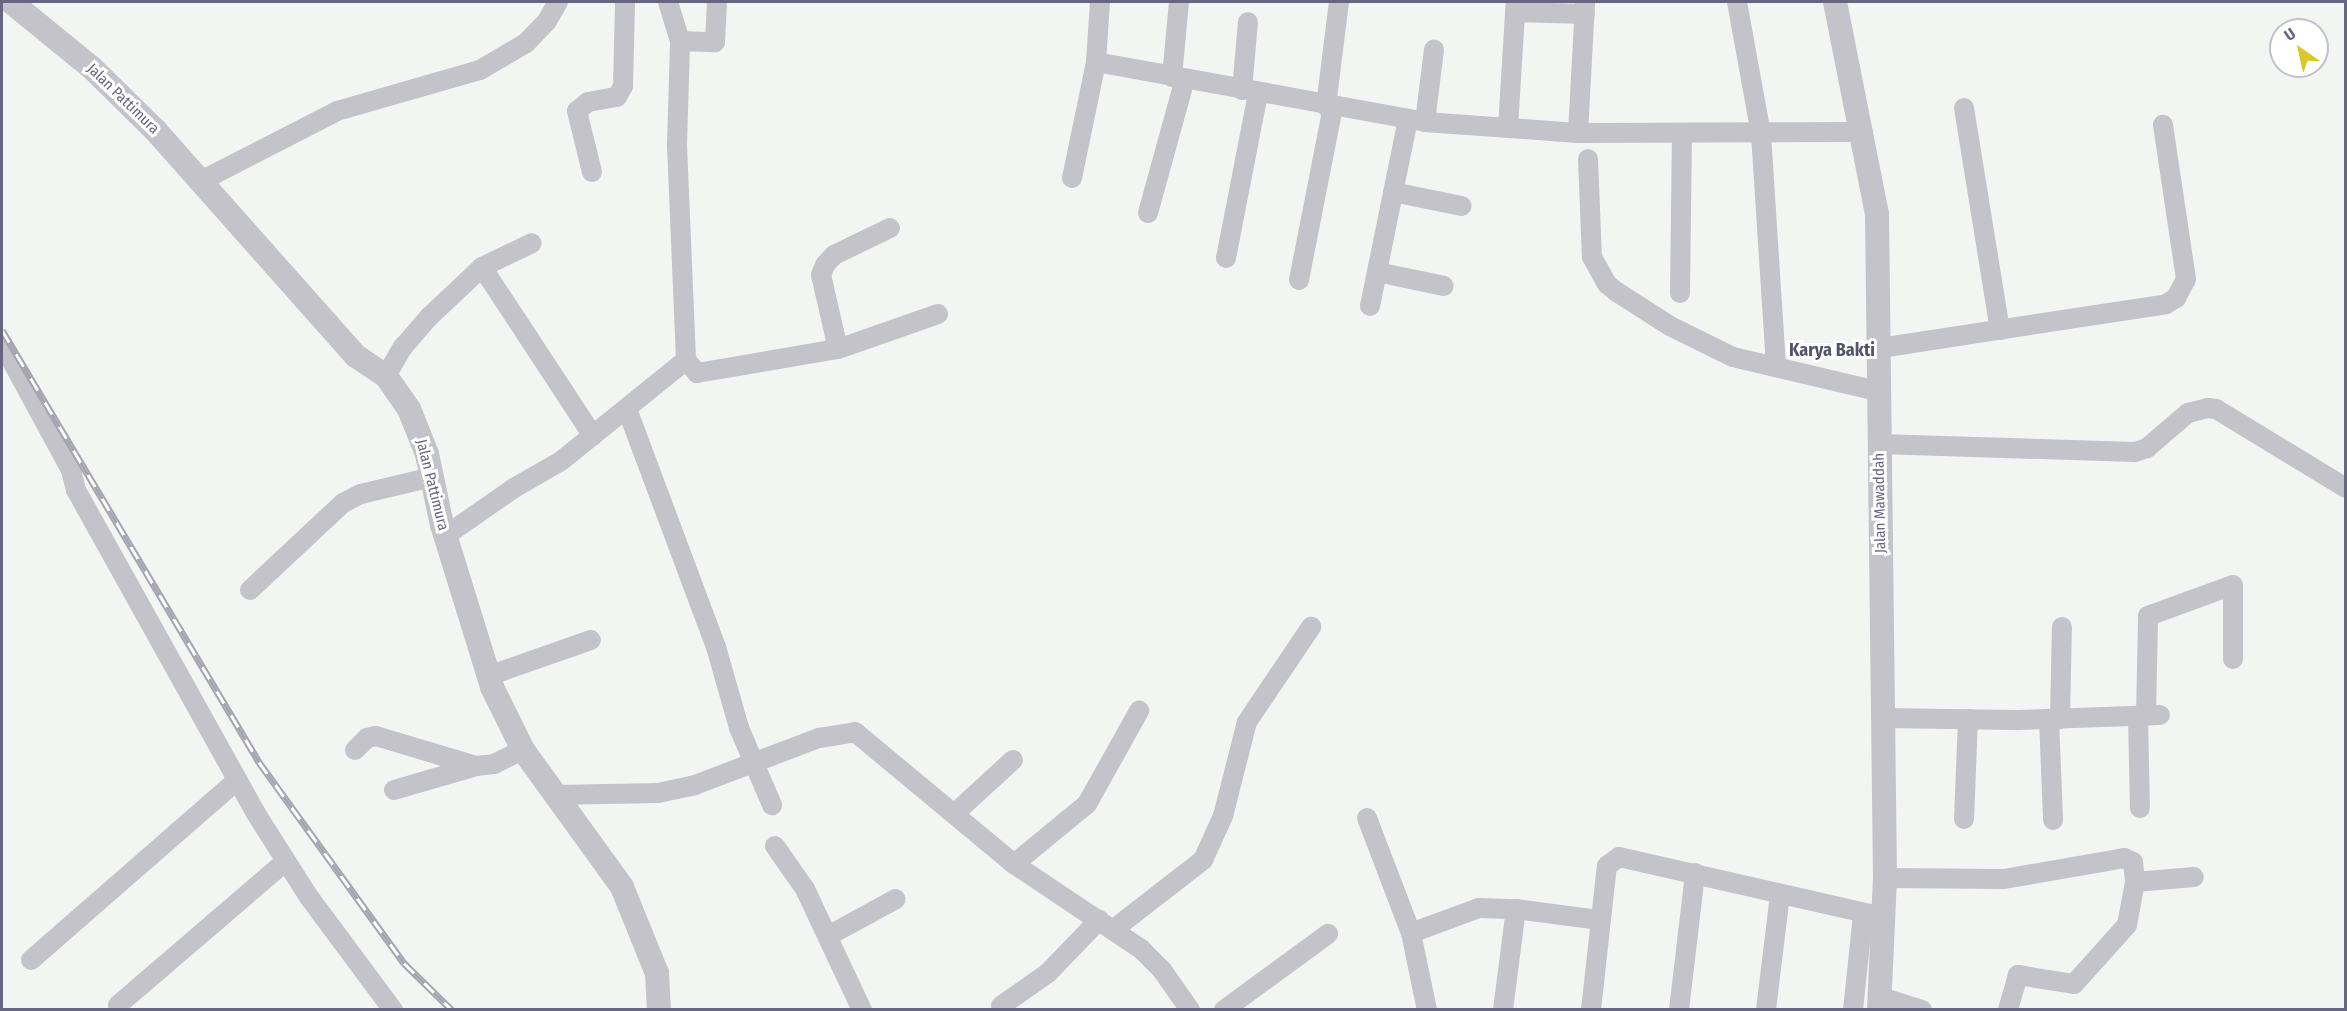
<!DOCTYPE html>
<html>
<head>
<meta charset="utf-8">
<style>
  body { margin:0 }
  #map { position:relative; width:2347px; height:1011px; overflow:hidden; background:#f3f5f2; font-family:"Fira Sans Condensed",sans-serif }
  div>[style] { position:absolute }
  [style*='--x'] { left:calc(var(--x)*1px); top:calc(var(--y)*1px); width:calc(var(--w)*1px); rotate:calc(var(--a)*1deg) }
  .minor>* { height:20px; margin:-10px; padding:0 10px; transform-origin:10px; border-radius:10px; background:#c3c3c9 }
  .tertiary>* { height:24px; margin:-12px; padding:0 12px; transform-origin:12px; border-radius:12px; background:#c3c3c9 }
  .rail>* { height:7px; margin-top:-3.5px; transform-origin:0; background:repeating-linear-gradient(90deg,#fff 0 14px,#a6a5af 0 28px); box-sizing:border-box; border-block:2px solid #a6a5af }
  span { translate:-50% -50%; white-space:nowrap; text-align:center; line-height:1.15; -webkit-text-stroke:6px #fff; paint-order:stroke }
  .street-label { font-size:15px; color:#686581 }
  .quarter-label { font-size:18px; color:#555367; font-weight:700 }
  .frame { position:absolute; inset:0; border:3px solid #686581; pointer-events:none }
  .north { position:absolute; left:2269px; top:18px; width:60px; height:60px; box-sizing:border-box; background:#fff; border:2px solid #c3c1cd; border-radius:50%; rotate:326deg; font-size:16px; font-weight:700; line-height:24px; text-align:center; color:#686581 }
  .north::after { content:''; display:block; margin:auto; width:21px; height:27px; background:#dbc72c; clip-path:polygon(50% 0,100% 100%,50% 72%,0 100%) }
</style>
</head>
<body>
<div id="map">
  <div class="minor">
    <i style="--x:1516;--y:2;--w:10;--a:96"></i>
    <i style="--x:1515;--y:12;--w:70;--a:1.6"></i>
    <i style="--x:1737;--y:2;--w:134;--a:79.7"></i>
    <i style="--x:1761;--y:134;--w:233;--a:86.3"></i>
    <i style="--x:680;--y:41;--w:35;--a:2"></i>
    <i style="--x:715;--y:42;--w:40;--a:-87.1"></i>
    <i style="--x:1096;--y:62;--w:334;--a:10.3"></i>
    <i style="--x:1425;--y:122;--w:153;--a:4.1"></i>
    <i style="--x:1578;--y:133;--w:285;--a:-0.2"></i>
    <i style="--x:1172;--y:77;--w:75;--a:-84.7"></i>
    <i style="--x:1242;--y:90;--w:68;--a:-85"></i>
    <i style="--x:1326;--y:106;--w:105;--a:-82.9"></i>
    <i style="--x:1964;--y:108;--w:225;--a:80.8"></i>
    <i style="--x:1425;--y:122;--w:73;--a:-82.9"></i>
    <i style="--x:1508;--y:128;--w:116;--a:-86.5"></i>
    <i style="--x:1578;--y:133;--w:131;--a:-86.9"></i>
    <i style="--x:1588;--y:159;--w:98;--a:87.7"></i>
    <i style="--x:1592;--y:257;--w:31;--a:61"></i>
    <i style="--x:1607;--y:284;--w:13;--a:39"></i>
    <i style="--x:1617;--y:292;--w:63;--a:32.7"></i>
    <i style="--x:1670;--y:326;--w:70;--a:26.2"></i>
    <i style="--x:1733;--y:357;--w:148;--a:13.3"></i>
    <i style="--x:592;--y:172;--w:63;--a:-103.8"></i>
    <i style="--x:577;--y:111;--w:14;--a:-39"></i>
    <i style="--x:588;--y:102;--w:29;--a:-10"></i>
    <i style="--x:617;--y:97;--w:13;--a:-61"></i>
    <i style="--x:623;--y:86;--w:84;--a:-88.6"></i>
    <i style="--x:1072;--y:178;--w:118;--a:-78.3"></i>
    <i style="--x:1096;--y:62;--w:60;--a:-86.2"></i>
    <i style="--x:201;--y:181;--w:153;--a:-27.2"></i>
    <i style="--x:337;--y:111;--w:149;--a:-16"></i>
    <i style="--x:480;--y:70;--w:53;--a:-30.4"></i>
    <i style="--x:526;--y:43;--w:30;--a:-46"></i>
    <i style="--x:547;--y:21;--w:22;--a:-60"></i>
    <i style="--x:1393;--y:192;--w:70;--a:11.5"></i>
    <i style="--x:1148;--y:213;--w:139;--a:-74.6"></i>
    <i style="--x:1226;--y:258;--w:168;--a:-79"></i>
    <i style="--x:482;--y:267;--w:202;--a:56.7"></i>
    <i style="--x:1377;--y:272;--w:68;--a:11.8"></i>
    <i style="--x:1299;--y:280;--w:176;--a:-78.9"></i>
    <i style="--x:1680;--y:293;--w:158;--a:-89.3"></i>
    <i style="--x:1370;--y:306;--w:191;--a:-78.5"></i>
    <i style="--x:2;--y:343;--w:145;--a:61.5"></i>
    <i style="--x:71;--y:470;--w:21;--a:76"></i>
    <i style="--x:76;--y:490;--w:368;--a:60.9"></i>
    <i style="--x:255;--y:812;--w:101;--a:57.6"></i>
    <i style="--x:309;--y:897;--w:141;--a:53.4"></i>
    <i style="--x:1880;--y:348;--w:289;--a:-8.7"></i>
    <i style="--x:2166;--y:304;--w:12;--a:-31"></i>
    <i style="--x:2176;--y:298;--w:21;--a:-62"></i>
    <i style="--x:2186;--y:279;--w:156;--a:-98.5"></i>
    <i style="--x:838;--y:349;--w:76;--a:-102.9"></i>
    <i style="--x:821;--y:275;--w:11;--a:-68"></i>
    <i style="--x:825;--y:265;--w:13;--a:-48"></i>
    <i style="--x:834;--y:255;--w:62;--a:-25.7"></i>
    <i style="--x:686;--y:360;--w:17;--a:50"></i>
    <i style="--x:697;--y:373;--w:143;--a:-9.7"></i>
    <i style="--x:838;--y:349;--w:106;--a:-19.3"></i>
    <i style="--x:386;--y:376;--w:34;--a:-60"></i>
    <i style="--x:403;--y:347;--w:40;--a:-49"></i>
    <i style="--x:429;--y:317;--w:73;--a:-43.3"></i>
    <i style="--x:482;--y:267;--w:55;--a:-25.6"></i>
    <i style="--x:627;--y:409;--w:254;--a:69.5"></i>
    <i style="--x:716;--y:647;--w:84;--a:74.1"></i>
    <i style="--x:739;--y:728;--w:84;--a:66.8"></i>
    <i style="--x:1879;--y:444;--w:256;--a:1.8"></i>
    <i style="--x:2135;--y:452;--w:13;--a:-18"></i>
    <i style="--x:2147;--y:448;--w:54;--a:-40.5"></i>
    <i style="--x:2188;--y:413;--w:21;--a:-14"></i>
    <i style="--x:2208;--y:408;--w:8;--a:7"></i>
    <i style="--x:2216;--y:409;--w:152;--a:31.3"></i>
    <i style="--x:445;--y:536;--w:84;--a:-34.8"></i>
    <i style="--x:514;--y:488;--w:54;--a:-29.9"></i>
    <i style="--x:561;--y:461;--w:161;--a:-38.9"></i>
    <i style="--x:686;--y:360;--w:215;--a:-92.4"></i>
    <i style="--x:677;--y:145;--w:104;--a:-88.3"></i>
    <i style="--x:680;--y:41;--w:41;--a:-107.1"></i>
    <i style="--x:250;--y:590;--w:127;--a:-43.1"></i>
    <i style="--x:343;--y:503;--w:20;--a:-27"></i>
    <i style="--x:361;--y:494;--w:73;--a:-13.5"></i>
    <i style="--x:488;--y:676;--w:109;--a:-19.3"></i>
    <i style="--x:2146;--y:715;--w:99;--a:-88.8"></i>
    <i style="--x:2148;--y:616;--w:90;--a:-20"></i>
    <i style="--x:2233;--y:585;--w:74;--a:90"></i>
    <i style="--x:2138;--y:716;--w:92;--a:88.8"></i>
    <i style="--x:1883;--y:718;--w:134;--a:0.9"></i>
    <i style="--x:2017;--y:720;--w:143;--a:-2"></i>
    <i style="--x:2049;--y:719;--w:101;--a:87.7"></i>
    <i style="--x:2060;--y:719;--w:92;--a:-88.8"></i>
    <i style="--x:355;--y:750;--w:17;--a:-45"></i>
    <i style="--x:367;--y:738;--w:9;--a:-13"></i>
    <i style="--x:376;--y:736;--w:104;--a:16.7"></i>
    <i style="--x:476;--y:766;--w:18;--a:-6"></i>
    <i style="--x:494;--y:764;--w:32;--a:-26"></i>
    <i style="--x:394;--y:790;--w:82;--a:-16.2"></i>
    <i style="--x:555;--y:795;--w:103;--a:-1.1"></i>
    <i style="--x:658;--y:793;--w:38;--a:-12"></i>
    <i style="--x:695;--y:785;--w:133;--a:-20.8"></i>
    <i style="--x:819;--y:738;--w:36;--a:-9"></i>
    <i style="--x:855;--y:732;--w:207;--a:39.7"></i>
    <i style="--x:1014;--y:864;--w:153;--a:33.8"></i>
    <i style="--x:1141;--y:949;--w:30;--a:45"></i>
    <i style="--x:1162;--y:970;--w:49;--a:55"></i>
    <i style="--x:954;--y:814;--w:80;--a:-42.5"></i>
    <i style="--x:1367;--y:818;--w:123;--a:69.1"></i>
    <i style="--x:1411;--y:933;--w:72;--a:-20.2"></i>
    <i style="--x:1479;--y:908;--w:37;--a:2"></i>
    <i style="--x:1964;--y:819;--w:100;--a:-87.7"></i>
    <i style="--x:775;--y:846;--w:52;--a:55.1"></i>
    <i style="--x:805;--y:889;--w:134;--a:64.8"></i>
    <i style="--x:1014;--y:864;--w:94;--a:-39.4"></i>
    <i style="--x:1087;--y:804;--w:107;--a:-60.8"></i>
    <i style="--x:1885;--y:878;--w:119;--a:0.5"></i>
    <i style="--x:2004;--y:879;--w:122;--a:-9.9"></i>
    <i style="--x:2124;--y:858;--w:10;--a:24"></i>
    <i style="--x:2133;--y:862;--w:20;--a:84"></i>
    <i style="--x:2135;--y:882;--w:44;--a:100.5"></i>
    <i style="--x:2127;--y:925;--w:79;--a:131.9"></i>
    <i style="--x:2074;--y:984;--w:57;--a:-170.9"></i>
    <i style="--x:2018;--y:975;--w:36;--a:106"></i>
    <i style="--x:2135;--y:882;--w:59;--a:-4.8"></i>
    <i style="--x:1114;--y:929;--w:113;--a:-37.8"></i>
    <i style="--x:1203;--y:860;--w:48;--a:-65.6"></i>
    <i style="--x:1223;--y:816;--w:97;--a:-75.7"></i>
    <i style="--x:1247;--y:722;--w:115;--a:-56"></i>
    <i style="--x:1411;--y:933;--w:79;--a:78.3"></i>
    <i style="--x:828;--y:936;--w:77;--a:-28.6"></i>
    <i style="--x:31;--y:960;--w:274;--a:-41.1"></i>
    <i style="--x:1881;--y:997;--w:43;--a:17.6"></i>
    <i style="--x:118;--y:1005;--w:221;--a:-40.6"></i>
    <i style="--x:1001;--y:1006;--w:57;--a:-35.1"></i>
    <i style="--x:1048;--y:973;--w:74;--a:-46.1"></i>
    <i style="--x:1224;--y:1010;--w:129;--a:-36.2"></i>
    <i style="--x:1503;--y:1010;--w:102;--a:-82.7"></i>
    <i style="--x:1516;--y:909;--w:85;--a:7.5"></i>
    <i style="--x:1591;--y:1010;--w:145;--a:-83.7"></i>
    <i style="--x:1607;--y:866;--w:15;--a:-37"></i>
    <i style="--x:1619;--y:857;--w:272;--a:12.8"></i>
    <i style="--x:1679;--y:1010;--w:138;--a:-83.3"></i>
    <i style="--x:1766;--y:1010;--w:116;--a:-83.1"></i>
    <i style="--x:1853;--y:1010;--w:96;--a:-84"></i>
  </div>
  <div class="tertiary">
    <i style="--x:11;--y:2;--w:104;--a:39.2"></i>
    <i style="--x:92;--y:68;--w:90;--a:44.5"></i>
    <i style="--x:156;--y:131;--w:301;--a:48.4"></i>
    <i style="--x:356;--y:356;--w:36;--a:34"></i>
    <i style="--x:386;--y:376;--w:40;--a:55.1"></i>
    <i style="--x:409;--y:409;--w:48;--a:68.2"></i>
    <i style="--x:427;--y:454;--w:73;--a:78.1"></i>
    <i style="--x:442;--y:525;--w:170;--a:72.8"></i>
    <i style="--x:492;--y:687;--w:70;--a:63.8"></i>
    <i style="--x:523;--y:750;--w:169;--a:54.1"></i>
    <i style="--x:622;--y:887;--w:93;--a:67.9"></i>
    <i style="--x:657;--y:973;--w:37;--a:87"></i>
    <i style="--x:1835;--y:2;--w:216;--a:78.8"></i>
    <i style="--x:1877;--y:214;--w:664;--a:89.31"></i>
    <i style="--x:1885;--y:878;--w:132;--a:92.6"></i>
  </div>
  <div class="rail">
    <i style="--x:2;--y:330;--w:503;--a:59.25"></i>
    <i style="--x:259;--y:762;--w:248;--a:54.2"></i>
    <i style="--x:404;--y:963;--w:67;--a:44.4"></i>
  </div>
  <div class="street-label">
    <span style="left:123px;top:99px;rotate:44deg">Jalan Pattimura</span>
    <span style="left:432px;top:485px;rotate:76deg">Jalan Pattimura</span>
    <span style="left:1880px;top:503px;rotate:-91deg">Jalan Mawaddah</span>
  </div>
  <div class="quarter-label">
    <span style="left:1832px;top:350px">Karya Bakti</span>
  </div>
  <div class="frame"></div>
  <div class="north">U</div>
</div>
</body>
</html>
